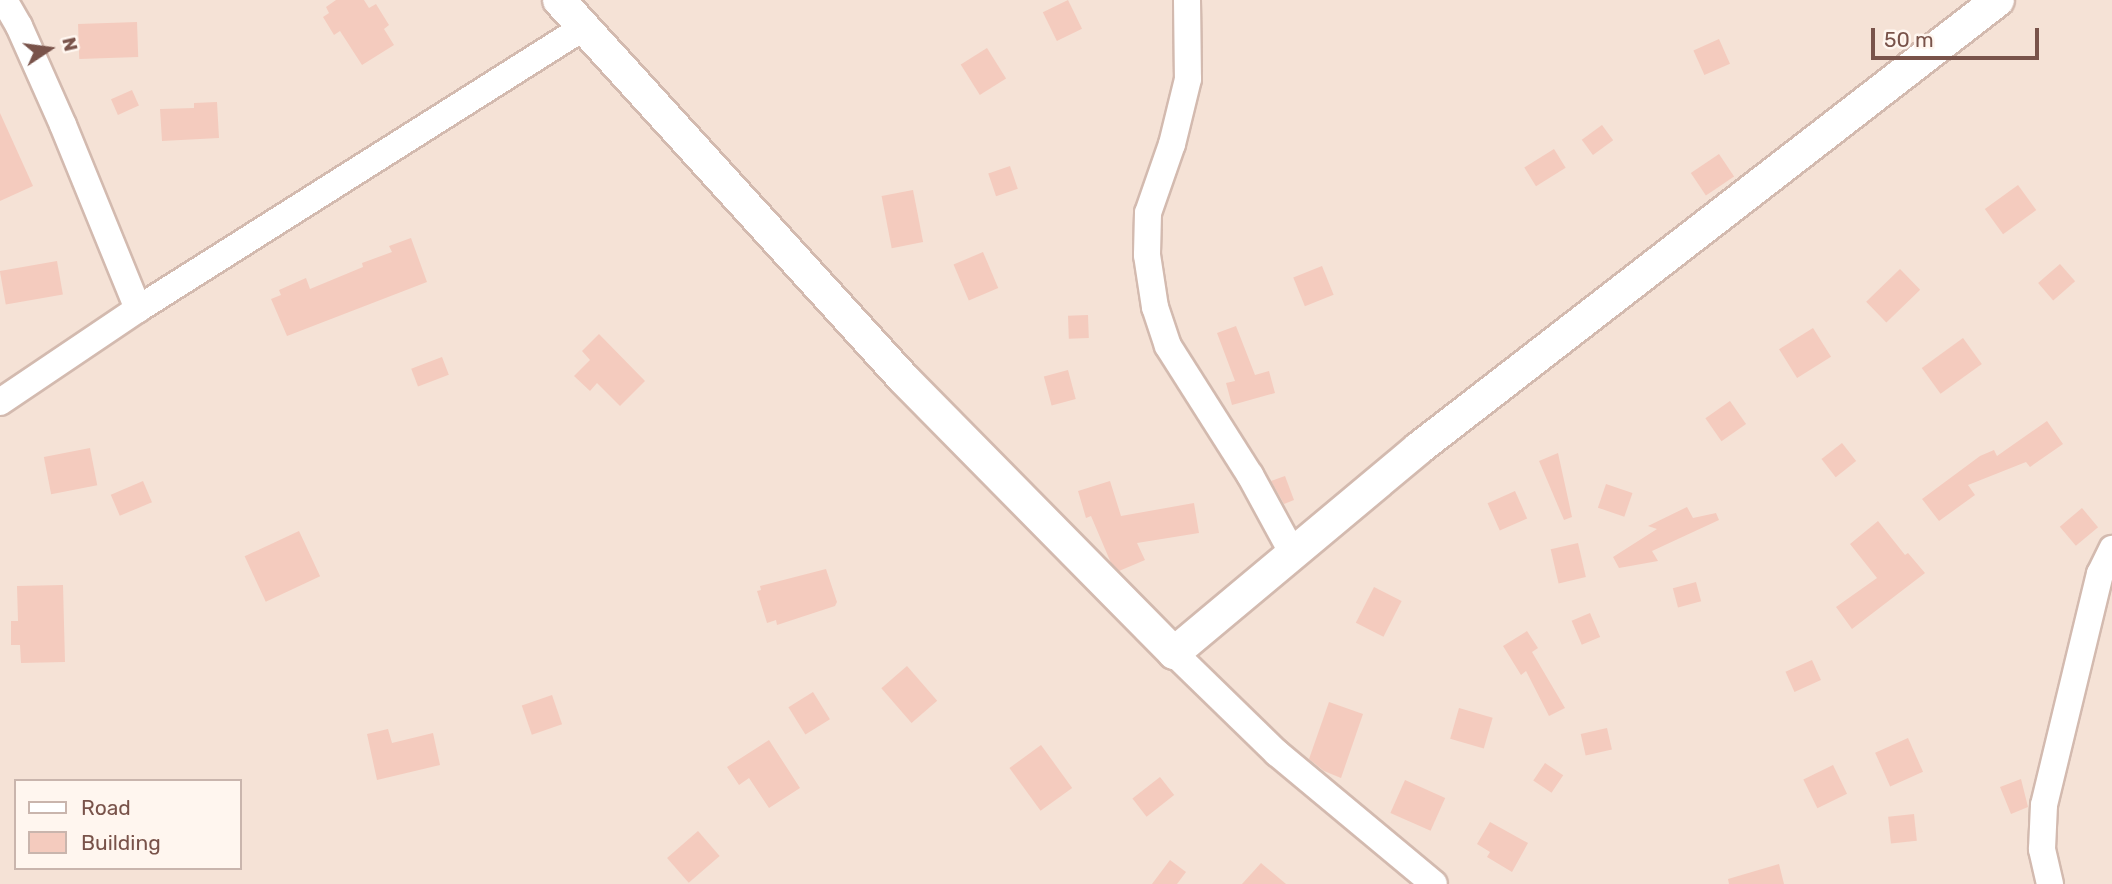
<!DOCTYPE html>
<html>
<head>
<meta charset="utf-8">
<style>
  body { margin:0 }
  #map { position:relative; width:2112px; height:884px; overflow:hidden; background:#fdf2e8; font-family:Rubik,sans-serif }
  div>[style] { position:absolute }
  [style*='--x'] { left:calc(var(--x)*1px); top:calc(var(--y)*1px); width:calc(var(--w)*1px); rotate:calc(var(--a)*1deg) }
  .residential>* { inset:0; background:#f5e2d6 }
  .building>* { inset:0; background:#f4cbbe; transform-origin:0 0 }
  .roads { filter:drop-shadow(2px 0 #d3baaf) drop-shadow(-2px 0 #d3baaf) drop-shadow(0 2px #d3baaf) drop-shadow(0 -2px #d3baaf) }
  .minor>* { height:26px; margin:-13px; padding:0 13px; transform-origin:13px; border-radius:13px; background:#fff }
  .tertiary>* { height:32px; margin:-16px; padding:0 16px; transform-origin:16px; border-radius:16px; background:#fff }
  span { translate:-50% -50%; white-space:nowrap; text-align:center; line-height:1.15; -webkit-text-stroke:7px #fff6ef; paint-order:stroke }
  .legend { position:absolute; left:14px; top:779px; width:228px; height:91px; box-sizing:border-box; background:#fff6ef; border:2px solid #c9b5ad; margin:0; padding:9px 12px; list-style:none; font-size:21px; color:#79534a }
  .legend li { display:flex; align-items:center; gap:14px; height:35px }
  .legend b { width:35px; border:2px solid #c9b5ad }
  .north { position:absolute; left:14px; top:14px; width:70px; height:70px; -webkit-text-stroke:5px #fff6ef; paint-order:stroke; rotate:77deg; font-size:19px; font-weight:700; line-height:28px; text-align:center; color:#79534a }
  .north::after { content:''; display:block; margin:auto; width:24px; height:32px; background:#79534a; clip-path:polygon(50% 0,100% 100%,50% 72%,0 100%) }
  .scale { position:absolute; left:1871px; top:28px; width:168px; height:32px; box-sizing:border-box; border:4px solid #79534a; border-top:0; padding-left:9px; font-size:21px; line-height:24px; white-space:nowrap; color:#79534a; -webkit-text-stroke:5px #fff6ef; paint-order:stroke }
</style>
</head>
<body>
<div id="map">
  <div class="residential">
    <i style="clip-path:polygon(evenodd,0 0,2112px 0,2112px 884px,0 884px,0 0,16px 781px,240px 781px,240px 868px,16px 868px,16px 781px)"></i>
  </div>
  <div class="building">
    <i style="clip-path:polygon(336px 0,364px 0,369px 8px,376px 4px,389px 25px,384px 29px,394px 45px,362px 65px,340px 31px,334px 35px,323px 17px,329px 13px,326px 7px)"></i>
    <i style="left:1068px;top:0;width:32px;height:28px;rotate:64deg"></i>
    <i style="left:137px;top:22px;width:35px;height:59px;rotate:88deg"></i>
    <i style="left:1719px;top:39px;width:27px;height:28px;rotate:66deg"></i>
    <i style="left:987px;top:48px;width:36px;height:31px;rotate:58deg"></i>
    <i style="left:132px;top:90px;width:17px;height:23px;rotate:66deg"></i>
    <i style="clip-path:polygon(217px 102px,219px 138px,162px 141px,160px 109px,194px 108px,194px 103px)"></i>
    <i style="clip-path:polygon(0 113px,33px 186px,0 201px)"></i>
    <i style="left:1602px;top:125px;width:19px;height:25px;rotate:54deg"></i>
    <i style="left:1554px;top:149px;width:22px;height:35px;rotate:58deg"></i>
    <i style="left:1719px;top:154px;width:27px;height:34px;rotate:56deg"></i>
    <i style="left:1010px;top:166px;width:24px;height:23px;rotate:71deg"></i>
    <i style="left:2018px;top:185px;width:31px;height:41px;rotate:54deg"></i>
    <i style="left:913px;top:190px;width:53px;height:32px;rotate:79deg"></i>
    <i style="clip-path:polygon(411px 238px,427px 282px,287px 336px,271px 299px,281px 295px,279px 290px,306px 278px,310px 289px,363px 267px,362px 263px,392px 252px,389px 246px)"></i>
    <i style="left:983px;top:252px;width:39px;height:32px;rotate:67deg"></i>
    <i style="left:57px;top:261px;width:34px;height:58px;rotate:80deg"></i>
    <i style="left:2060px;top:264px;width:23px;height:29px;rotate:49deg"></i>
    <i style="left:1322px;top:266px;width:31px;height:31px;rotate:68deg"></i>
    <i style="left:1900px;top:269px;width:29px;height:47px;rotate:46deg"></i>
    <i style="left:1088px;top:315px;width:23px;height:20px;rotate:88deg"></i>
    <i style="clip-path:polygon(1236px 326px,1255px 375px,1269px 371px,1275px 393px,1232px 405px,1226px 383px,1235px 381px,1217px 333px)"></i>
    <i style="left:1813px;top:328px;width:34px;height:40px;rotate:58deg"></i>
    <i style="clip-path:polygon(599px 334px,645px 381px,620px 406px,597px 383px,590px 391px,574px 376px,590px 360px,582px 351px)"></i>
    <i style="left:1963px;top:338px;width:32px;height:51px;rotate:54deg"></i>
    <i style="left:442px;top:357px;width:19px;height:33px;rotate:69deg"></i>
    <i style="left:1068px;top:370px;width:30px;height:25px;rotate:75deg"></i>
    <i style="left:1730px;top:401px;width:28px;height:30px;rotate:55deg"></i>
    <i style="clip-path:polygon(2047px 421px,2063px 444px,2030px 467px,2026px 462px,1968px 485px,1975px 495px,1939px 521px,1922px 499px,1980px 456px,1994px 450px,1997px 456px)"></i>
    <i style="left:1842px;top:443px;width:23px;height:26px;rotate:52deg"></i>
    <i style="left:90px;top:448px;width:38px;height:47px;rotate:79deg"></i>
    <i style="clip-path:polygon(1558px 453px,1572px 517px,1564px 520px,1539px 461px)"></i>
    <i style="clip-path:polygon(1285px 476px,1294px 500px,1284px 504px,1271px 481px)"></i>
    <i style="left:143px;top:481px;width:23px;height:35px;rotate:67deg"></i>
    <i style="clip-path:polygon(1110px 481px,1121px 516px,1194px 503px,1199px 533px,1137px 543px,1145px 560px,1119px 571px,1111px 563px,1091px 516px,1086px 518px,1078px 491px)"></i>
    <i style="left:1606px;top:484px;width:28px;height:25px;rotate:19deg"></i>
    <i style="left:1515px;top:491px;width:30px;height:30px;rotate:66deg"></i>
    <i style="clip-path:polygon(1687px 507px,1693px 518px,1716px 513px,1719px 520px,1652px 551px,1658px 561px,1619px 568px,1613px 557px,1657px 529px,1648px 526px)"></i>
    <i style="left:2082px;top:508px;width:25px;height:29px;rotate:50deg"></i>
    <i style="clip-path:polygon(1878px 521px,1905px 555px,1908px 553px,1925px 573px,1852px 629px,1836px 607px,1877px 578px,1850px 544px)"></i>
    <i style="left:299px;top:531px;width:50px;height:60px;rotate:65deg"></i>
    <i style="left:1578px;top:543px;width:35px;height:28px;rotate:77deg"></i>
    <i style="clip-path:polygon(826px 569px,837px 602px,835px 606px,777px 625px,776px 620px,767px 623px,757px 591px,761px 590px,760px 586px)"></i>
    <i style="left:1696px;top:582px;width:20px;height:24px;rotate:75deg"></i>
    <i style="clip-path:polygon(63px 585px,65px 662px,21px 663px,20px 645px,11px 645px,11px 621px,18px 621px,17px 586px)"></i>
    <i style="left:1374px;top:587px;width:31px;height:40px;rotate:27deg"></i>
    <i style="left:1590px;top:613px;width:26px;height:20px;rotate:67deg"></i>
    <i style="clip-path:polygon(1527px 631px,1538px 648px,1532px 652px,1565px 708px,1549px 716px,1526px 671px,1521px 675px,1503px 646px)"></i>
    <i style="left:1812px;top:660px;width:22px;height:29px;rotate:66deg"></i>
    <i style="left:907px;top:666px;width:46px;height:34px;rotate:49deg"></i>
    <i style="left:813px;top:692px;width:32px;height:29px;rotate:58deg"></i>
    <i style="left:552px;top:695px;width:31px;height:32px;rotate:71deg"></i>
    <i style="clip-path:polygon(1329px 702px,1363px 714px,1341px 778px,1324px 771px,1309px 759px)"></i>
    <i style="left:1459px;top:708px;width:35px;height:32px;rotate:16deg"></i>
    <i style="left:1607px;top:728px;width:22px;height:27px;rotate:77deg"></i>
    <i style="clip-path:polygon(388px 729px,392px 743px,433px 733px,440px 765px,377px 780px,367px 734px)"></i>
    <i style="left:1908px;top:738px;width:37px;height:36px;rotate:66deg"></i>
    <i style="clip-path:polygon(769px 740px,800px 788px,769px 808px,749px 778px,739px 785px,727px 767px)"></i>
    <i style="left:1041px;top:745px;width:53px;height:39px;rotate:54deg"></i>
    <i style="left:1545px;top:763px;width:22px;height:21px;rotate:34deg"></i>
    <i style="left:1833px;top:765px;width:32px;height:33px;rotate:64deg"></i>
    <i style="left:1160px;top:777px;width:23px;height:35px;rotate:52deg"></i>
    <i style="clip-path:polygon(2021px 779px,2028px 807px,2011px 814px,2000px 787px)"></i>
    <i style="left:1405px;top:780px;width:44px;height:36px;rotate:24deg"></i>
    <i style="left:1914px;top:814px;width:27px;height:26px;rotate:84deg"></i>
    <i style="clip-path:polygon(1490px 822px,1528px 843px,1512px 872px,1487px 857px,1490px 852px,1477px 844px)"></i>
    <i style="left:698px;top:831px;width:33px;height:41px;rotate:49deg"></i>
    <i style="clip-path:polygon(1170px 860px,1186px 872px,1177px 884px,1152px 884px)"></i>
    <i style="clip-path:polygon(1261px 863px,1286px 884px,1242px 884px)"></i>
    <i style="clip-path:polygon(1779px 864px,1784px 884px,1729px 884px,1728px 879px)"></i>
  </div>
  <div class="roads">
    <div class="minor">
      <i style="--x:4;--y:0;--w:30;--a:60"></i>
      <i style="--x:19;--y:26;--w:108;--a:66"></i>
      <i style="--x:63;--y:125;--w:199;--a:67.8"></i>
      <i style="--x:1187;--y:0;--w:79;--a:89.3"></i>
      <i style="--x:1188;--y:79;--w:67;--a:103.8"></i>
      <i style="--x:1172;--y:144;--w:73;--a:109.2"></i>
      <i style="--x:1148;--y:213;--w:42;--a:91.4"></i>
      <i style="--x:1147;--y:255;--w:53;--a:81.3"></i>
      <i style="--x:1155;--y:307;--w:41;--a:71.6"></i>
      <i style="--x:1168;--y:346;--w:153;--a:57.6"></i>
      <i style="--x:1250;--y:475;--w:90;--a:61.4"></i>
      <i style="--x:0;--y:402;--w:166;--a:-34"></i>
      <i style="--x:138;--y:309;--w:528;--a:-32.3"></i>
      <i style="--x:1174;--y:653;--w:144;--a:44.2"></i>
      <i style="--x:1277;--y:753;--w:204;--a:39.8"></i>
      <i style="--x:2050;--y:884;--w:36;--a:-103"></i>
      <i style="--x:2042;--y:849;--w:44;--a:-87.4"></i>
      <i style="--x:2044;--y:805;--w:238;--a:-76.4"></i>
      <i style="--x:2100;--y:574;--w:28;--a:-64"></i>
    </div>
    <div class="tertiary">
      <i style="--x:559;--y:0;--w:513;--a:47.69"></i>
      <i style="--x:904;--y:379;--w:385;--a:45.4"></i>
      <i style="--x:1174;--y:653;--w:319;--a:-39.9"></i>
      <i style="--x:1419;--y:448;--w:732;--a:-37.73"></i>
    </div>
  </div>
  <ul class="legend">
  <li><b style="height:9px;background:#fff"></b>Road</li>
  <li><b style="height:19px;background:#f4cbbe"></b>Building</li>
  </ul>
  <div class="north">N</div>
  <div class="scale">50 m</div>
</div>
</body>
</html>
